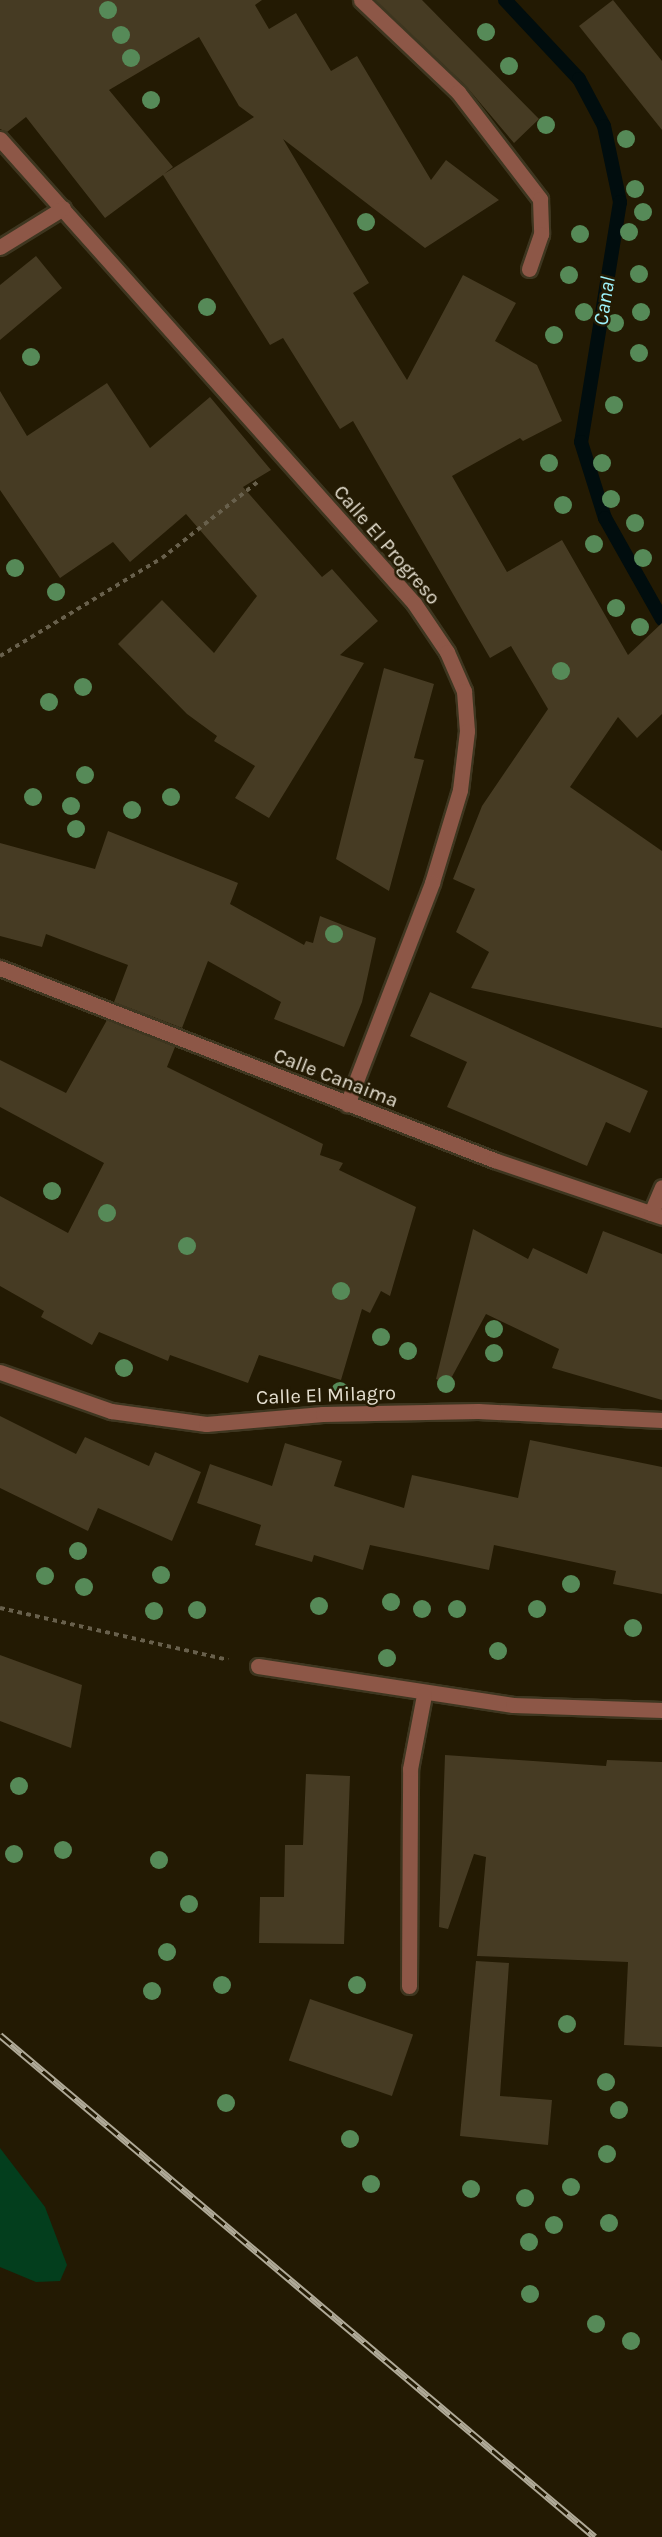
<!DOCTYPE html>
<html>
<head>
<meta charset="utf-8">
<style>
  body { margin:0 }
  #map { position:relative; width:662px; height:2537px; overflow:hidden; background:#231a03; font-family:Karla,sans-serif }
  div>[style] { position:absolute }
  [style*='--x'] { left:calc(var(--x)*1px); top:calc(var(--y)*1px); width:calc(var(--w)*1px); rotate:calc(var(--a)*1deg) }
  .green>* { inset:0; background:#033e1d }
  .stream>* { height:14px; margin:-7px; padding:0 7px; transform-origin:7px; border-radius:7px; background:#010d0e }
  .building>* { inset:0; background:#463b23; transform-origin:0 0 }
  .path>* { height:4px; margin-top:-2px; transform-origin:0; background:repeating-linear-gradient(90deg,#68604c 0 4.5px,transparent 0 9px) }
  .roads { filter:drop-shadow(2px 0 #3e3620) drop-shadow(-2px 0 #3e3620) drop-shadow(0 2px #3e3620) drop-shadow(0 -2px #3e3620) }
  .minor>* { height:15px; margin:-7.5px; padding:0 7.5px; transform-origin:7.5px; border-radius:7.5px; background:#8d5747 }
  .rail>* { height:7px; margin-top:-3.5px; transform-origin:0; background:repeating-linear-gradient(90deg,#231a03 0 14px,#b0aa98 0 28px); box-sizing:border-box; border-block:2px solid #b0aa98 }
  .trees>* { width:18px; height:18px; margin:-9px; border-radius:50%; background:#568a58 }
  span { translate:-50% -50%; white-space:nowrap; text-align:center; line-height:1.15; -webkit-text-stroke:5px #231a03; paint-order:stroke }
  .street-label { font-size:20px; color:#e5dfd0 }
  .water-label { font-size:21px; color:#9df2fb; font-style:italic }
</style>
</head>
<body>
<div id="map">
  <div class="green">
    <i style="clip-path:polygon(0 2148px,45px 2207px,67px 2265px,60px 2281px,36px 2282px,0 2267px)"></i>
  </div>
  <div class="stream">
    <i style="--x:505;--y:0;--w:108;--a:46.9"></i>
    <i style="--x:579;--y:79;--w:53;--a:62"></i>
    <i style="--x:604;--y:126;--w:78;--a:78.1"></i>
    <i style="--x:620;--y:202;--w:243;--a:99.2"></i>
    <i style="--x:581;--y:442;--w:80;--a:72.5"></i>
    <i style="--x:605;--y:518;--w:116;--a:60.6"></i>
  </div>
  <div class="building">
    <i style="clip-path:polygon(evenodd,0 0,262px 0,255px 5px,269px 29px,296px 13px,331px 71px,357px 56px,431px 180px,446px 160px,499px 200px,425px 248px,283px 139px,369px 283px,353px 293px,407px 380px,463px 275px,516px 303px,495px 341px,537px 365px,562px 421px,523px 441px,520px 438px,452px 476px,507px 572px,562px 540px,628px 655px,662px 623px,662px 714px,637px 738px,618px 717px,570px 787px,662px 851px,662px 1028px,471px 988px,489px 952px,456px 932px,475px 889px,453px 879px,482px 806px,548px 709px,511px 646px,490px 658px,353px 421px,340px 429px,283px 338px,270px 345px,163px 175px,105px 218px,26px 117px,7px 132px,0 129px,0 0,199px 37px,239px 106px,254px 117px,164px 174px,173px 167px,109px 90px,199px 37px)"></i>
    <i style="clip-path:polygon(375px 0,422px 0,539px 119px,514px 143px,465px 85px)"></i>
    <i style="clip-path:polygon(613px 0,662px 61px,662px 130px,579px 26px)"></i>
    <i style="clip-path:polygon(36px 256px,62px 288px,0 340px,0 285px)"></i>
    <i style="clip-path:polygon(107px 383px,150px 448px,210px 397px,271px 470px,243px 487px,322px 577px,332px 569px,378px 621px,340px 655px,364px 663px,269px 818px,235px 798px,255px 766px,214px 741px,217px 736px,187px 714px,118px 644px,162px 600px,214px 653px,257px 596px,186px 514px,130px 562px,113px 542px,60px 578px,0 490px,0 391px,27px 436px)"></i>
    <i style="clip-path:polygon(384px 668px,434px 684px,414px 758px,424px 760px,389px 891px,336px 859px)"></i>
    <i style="clip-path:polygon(108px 831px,238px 883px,230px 904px,304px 945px,306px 941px,313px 943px,320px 916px,376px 938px,362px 1002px,344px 1047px,274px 1019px,281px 1002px,208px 961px,182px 1028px,114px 1002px,128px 965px,46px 934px,42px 947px,0 936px,0 843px,95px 869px)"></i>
    <i style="clip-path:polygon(430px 992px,648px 1091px,630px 1133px,606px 1122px,587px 1166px,447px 1107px,467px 1062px,410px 1036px)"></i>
    <i style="clip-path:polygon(107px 1020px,175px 1047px,167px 1067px,323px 1144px,320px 1155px,343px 1163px,339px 1170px,416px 1207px,390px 1296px,381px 1291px,370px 1313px,362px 1309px,341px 1380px,259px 1355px,248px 1383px,170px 1355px,168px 1361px,99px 1332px,92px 1345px,41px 1317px,44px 1311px,0 1286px,0 1196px,68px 1233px,104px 1163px,0 1107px,0 1060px,66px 1093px)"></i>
    <i style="clip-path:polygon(473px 1229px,528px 1259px,533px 1248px,587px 1274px,603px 1231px,662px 1254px,662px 1400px,552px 1368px,559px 1349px,486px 1314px,448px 1384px,436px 1379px)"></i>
    <i style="clip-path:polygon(0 1416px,76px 1454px,85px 1437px,149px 1466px,155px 1452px,201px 1472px,172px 1541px,98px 1508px,88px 1531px,0 1488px)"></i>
    <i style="clip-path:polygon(530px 1440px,662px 1467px,662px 1594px,613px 1584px,616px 1571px,494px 1545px,489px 1570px,370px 1545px,363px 1570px,314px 1555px,312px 1562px,255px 1545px,261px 1525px,197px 1503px,210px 1464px,272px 1486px,285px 1443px,342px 1461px,334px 1486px,404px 1508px,412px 1475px,518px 1498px)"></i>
    <i style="clip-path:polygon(0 1655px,82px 1685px,71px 1748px,0 1721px)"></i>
    <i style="clip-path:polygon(445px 1755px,606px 1766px,607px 1760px,662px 1762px,662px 2047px,624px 2045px,628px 1962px,477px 1956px,486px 1857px,474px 1854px,448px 1929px,439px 1927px)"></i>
    <i style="clip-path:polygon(306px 1774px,350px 1776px,344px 1944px,259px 1943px,260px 1897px,284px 1897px,285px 1845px,303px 1845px)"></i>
    <i style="clip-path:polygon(476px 1961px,509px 1963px,500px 2096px,552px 2100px,548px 2145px,460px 2136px)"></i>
    <i style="left:310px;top:1999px;width:109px;height:65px;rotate:19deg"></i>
  </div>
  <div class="path">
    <i style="--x:0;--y:656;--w:189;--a:-31.2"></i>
    <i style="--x:162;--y:558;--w:125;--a:-38.5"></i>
    <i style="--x:0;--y:1608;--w:234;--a:12.8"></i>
  </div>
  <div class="roads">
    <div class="minor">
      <i style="--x:361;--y:0;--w:134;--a:43.5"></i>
      <i style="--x:458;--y:92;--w:135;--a:52.5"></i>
      <i style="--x:540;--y:199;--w:35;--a:88"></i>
      <i style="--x:541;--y:234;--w:37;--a:109"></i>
      <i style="--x:0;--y:139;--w:622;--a:48.26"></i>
      <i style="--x:414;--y:603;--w:59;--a:56"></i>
      <i style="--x:447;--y:652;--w:43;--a:66.4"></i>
      <i style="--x:464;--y:691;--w:40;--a:85.7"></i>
      <i style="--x:467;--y:731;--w:59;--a:96.8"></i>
      <i style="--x:460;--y:790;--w:97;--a:106.8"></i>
      <i style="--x:432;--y:883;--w:237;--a:111"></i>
      <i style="--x:0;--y:247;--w:74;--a:-31.8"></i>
      <i style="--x:0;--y:968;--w:530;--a:21.24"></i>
      <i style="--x:494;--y:1160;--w:177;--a:18.7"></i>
      <i style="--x:651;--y:1213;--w:28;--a:-67"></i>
      <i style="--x:0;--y:1372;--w:118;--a:19.4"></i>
      <i style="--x:111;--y:1411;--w:96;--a:7.8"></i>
      <i style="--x:206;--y:1424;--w:117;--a:-4.9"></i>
      <i style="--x:323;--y:1414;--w:155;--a:-1.1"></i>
      <i style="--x:478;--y:1411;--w:184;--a:2.8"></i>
      <i style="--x:258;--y:1666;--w:258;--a:8.7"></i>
      <i style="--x:513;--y:1705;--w:149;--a:1.9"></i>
      <i style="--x:409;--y:1986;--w:217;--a:-89.7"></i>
      <i style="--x:410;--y:1769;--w:75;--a:-79.3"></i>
    </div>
  </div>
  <div class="rail">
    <i style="--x:0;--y:2035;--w:778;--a:40.15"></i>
  </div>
  <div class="trees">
    <i style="left:108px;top:10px"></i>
    <i style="left:486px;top:32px"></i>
    <i style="left:121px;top:35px"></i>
    <i style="left:131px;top:58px"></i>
    <i style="left:509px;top:66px"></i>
    <i style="left:151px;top:100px"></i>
    <i style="left:546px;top:125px"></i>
    <i style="left:626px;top:139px"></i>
    <i style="left:635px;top:189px"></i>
    <i style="left:643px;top:212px"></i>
    <i style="left:366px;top:222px"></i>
    <i style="left:629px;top:232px"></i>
    <i style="left:580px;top:234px"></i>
    <i style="left:639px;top:274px"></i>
    <i style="left:569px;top:275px"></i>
    <i style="left:207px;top:307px"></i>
    <i style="left:584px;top:312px"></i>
    <i style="left:641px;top:312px"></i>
    <i style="left:615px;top:323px"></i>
    <i style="left:554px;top:335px"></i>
    <i style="left:639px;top:353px"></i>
    <i style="left:31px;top:357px"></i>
    <i style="left:614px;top:405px"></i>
    <i style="left:549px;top:463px"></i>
    <i style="left:602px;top:463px"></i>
    <i style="left:611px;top:499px"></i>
    <i style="left:563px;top:505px"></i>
    <i style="left:635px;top:523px"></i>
    <i style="left:594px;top:544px"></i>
    <i style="left:643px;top:558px"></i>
    <i style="left:15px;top:568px"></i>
    <i style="left:56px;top:592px"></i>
    <i style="left:616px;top:608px"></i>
    <i style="left:640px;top:627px"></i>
    <i style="left:561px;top:671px"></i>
    <i style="left:83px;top:687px"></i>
    <i style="left:49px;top:702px"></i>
    <i style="left:85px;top:775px"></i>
    <i style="left:33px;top:797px"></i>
    <i style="left:171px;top:797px"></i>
    <i style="left:71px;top:806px"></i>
    <i style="left:132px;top:810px"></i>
    <i style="left:76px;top:829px"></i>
    <i style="left:334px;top:934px"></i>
    <i style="left:52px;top:1191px"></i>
    <i style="left:107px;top:1213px"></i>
    <i style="left:187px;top:1246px"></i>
    <i style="left:341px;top:1291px"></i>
    <i style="left:494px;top:1329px"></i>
    <i style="left:381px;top:1337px"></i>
    <i style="left:408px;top:1351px"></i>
    <i style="left:494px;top:1353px"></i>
    <i style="left:124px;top:1368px"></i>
    <i style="left:446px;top:1384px"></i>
    <i style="left:340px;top:1391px"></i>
    <i style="left:78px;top:1551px"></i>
    <i style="left:161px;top:1575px"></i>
    <i style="left:45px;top:1576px"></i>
    <i style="left:571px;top:1584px"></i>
    <i style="left:84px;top:1587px"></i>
    <i style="left:391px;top:1602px"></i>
    <i style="left:319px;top:1606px"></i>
    <i style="left:422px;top:1609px"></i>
    <i style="left:457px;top:1609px"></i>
    <i style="left:537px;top:1609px"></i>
    <i style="left:197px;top:1610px"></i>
    <i style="left:154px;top:1611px"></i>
    <i style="left:633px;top:1628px"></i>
    <i style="left:498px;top:1651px"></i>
    <i style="left:387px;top:1658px"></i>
    <i style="left:19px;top:1786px"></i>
    <i style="left:63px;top:1850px"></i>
    <i style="left:14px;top:1854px"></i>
    <i style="left:159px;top:1860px"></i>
    <i style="left:189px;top:1904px"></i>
    <i style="left:167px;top:1952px"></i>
    <i style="left:222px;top:1985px"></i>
    <i style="left:357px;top:1985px"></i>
    <i style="left:152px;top:1991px"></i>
    <i style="left:567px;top:2024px"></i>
    <i style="left:606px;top:2082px"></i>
    <i style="left:226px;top:2103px"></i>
    <i style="left:619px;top:2110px"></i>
    <i style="left:350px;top:2139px"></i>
    <i style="left:607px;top:2154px"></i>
    <i style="left:371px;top:2184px"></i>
    <i style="left:571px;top:2187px"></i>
    <i style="left:471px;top:2189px"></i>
    <i style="left:525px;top:2198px"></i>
    <i style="left:609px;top:2223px"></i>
    <i style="left:554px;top:2225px"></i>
    <i style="left:529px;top:2242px"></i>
    <i style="left:530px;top:2294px"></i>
    <i style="left:596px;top:2324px"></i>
    <i style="left:631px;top:2341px"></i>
  </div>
  <div class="street-label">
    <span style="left:387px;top:545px;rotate:49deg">Calle El Progreso</span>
    <span style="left:336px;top:1078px;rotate:21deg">Calle Canaima</span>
    <span style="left:326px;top:1395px;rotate:-2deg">Calle El Milagro</span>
  </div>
  <div class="water-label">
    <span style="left:604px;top:301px;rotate:-81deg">Canal</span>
  </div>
</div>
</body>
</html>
